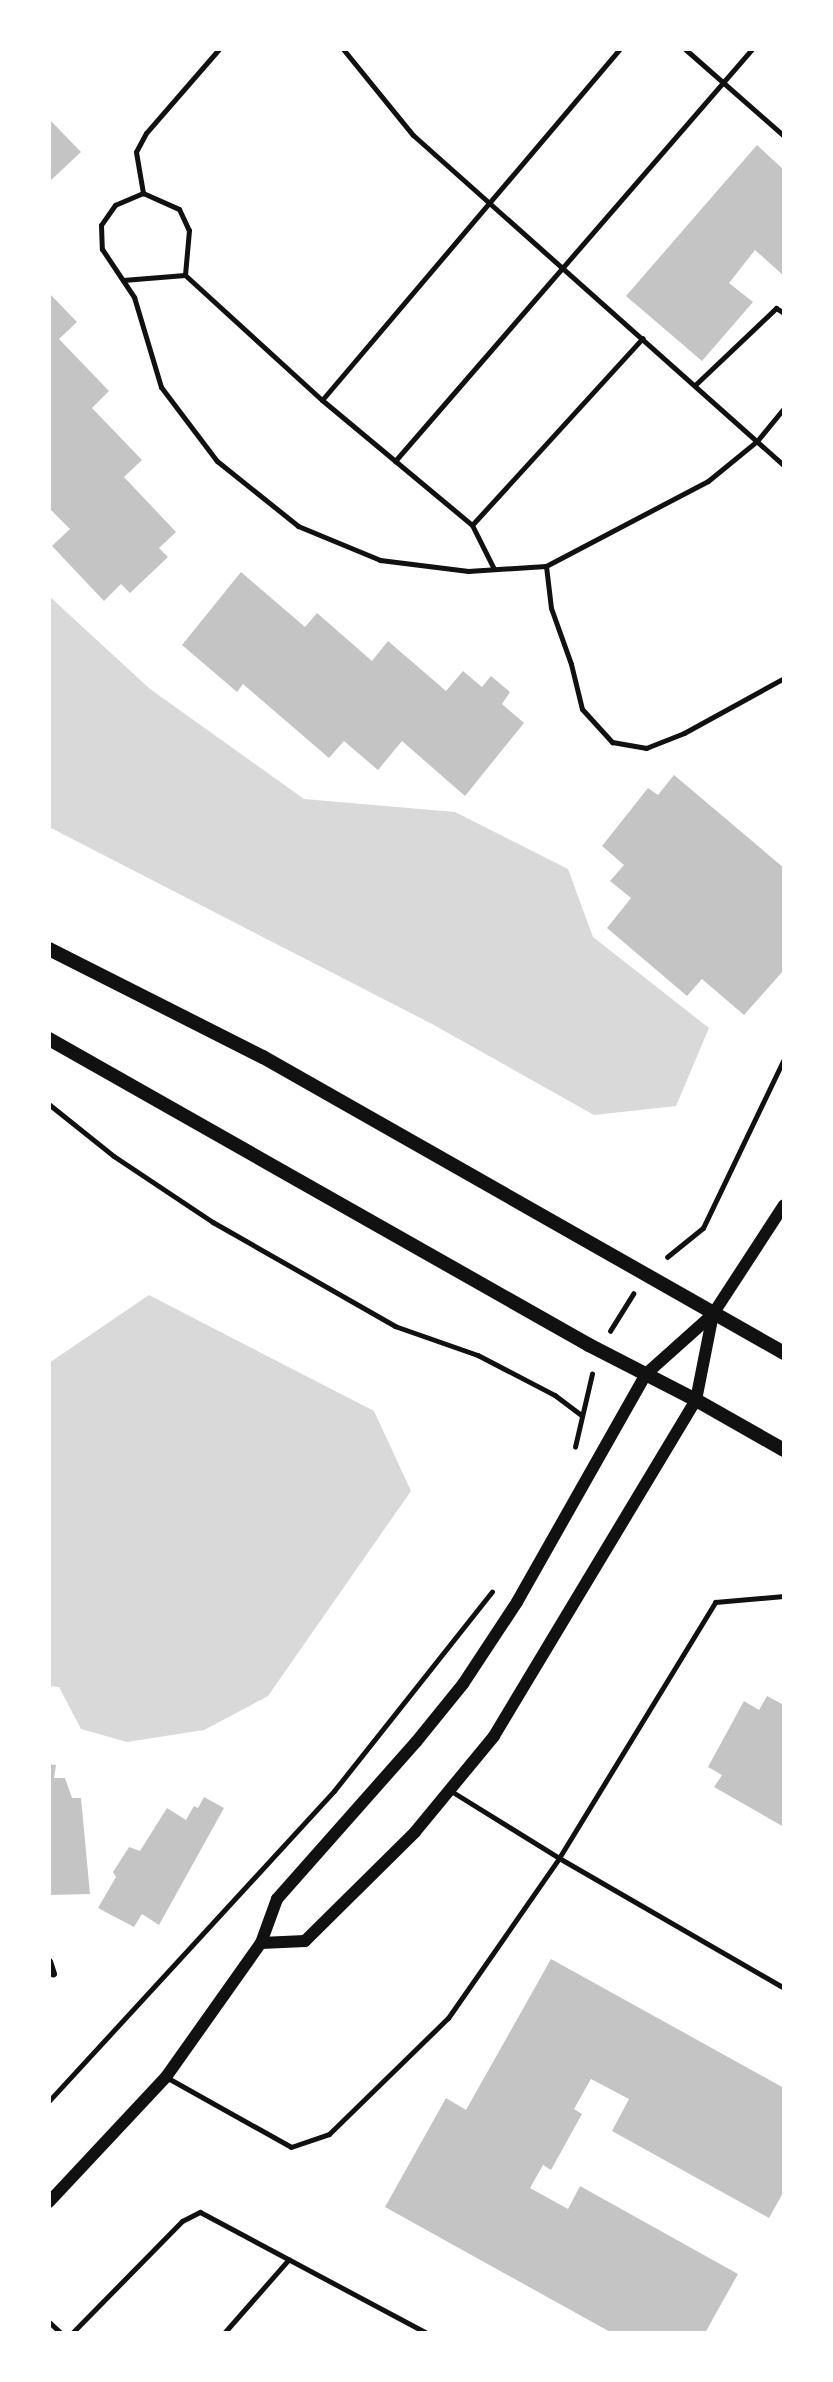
<!DOCTYPE html>
<html>
<head>
<meta charset="utf-8">
<style>
  body { margin:0 }
  #map { position:relative; width:833px; height:2382px; overflow:hidden; background:#fff; font-family:"Work Sans",sans-serif }
  div>[style] { position:absolute }
  [style*='--x'] { left:calc(var(--x)*1px); top:calc(var(--y)*1px); width:calc(var(--w)*1px); rotate:calc(var(--a)*1deg) }
  .water>* { inset:0; background:#d9d9d9 }
  .building>* { inset:0; background:#c4c4c4 }
  .path>* { height:4.5px; margin:-2.25px; padding:0 2.25px; transform-origin:2.25px; border-radius:2.25px; background:#111 }
  .service>* { height:5px; margin:-2.5px; padding:0 2.5px; transform-origin:2.5px; border-radius:2.5px; background:#111 }
  .minor>* { height:7px; margin:-3.5px; padding:0 3.5px; transform-origin:3.5px; border-radius:3.5px; background:#111 }
  .tertiary>* { height:12px; margin:-6px; padding:0 6px; transform-origin:6px; border-radius:6px; background:#111 }
  .secondary>* { height:14px; margin:-7px; padding:0 7px; transform-origin:7px; border-radius:7px; background:#111 }
  span { translate:-50% -50%; white-space:nowrap; text-align:center; line-height:1.15; -webkit-text-stroke:7px #fff; paint-order:stroke }
  .frame { position:absolute; inset:0; border:51px solid #fff; pointer-events:none }
</style>
</head>
<body>
<div id="map">
  <div class="water">
    <i style="clip-path:polygon(49px 596px,150px 689px,304px 799px,455px 812px,568px 869px,593px 937px,709px 1028px,676px 1106px,594px 1115px,432px 1024px,49px 827px)"></i>
    <i style="clip-path:polygon(149px 1295px,374px 1411px,411px 1491px,268px 1696px,204px 1730px,127px 1742px,81px 1729px,59px 1687px,49px 1686px,49px 1363px)"></i>
  </div>
  <div class="building">
    <i style="clip-path:polygon(49px 119px,81px 152px,49px 182px)"></i>
    <i style="clip-path:polygon(757px 145px,784px 170px,784px 276px,755px 250px,729px 283px,753px 302px,702px 361px,626px 296px)"></i>
    <i style="clip-path:polygon(49px 293px,77px 322px,59px 339px,109px 391px,92px 408px,142px 460px,124px 477px,176px 532px,159px 548px,168px 557px,130px 593px,121px 584px,104px 601px,52px 546px,70px 529px,49px 508px)"></i>
    <i style="clip-path:polygon(241px 572px,305px 627px,317px 613px,372px 661px,388px 641px,446px 691px,463px 671px,482px 687px,491px 676px,510px 692px,502px 704px,524px 723px,465px 796px,402px 741px,378px 770px,344px 741px,329px 758px,243px 684px,237px 692px,182px 645px)"></i>
    <i style="clip-path:polygon(674px 775px,784px 868px,784px 970px,744px 1015px,702px 979px,687px 996px,607px 928px,631px 898px,610px 881px,624px 865px,602px 846px,648px 788px,658px 795px)"></i>
    <i style="clip-path:polygon(767px 1696px,784px 1705px,784px 1827px,714px 1787px,722px 1775px,708px 1767px,744px 1701px,759px 1710px)"></i>
    <i style="clip-path:polygon(49px 1764px,56px 1765px,54px 1778px,65px 1778px,72px 1798px,81px 1798px,90px 1894px,49px 1895px)"></i>
    <i style="clip-path:polygon(204px 1797px,224px 1808px,159px 1925px,142px 1914px,134px 1927px,98px 1908px,116px 1877px,113px 1872px,129px 1847px,140px 1851px,167px 1808px,186px 1820px,194px 1806px,198px 1808px)"></i>
    <i style="clip-path:polygon(551px 1959px,784px 2088px,784px 2191px,769px 2218px,612px 2131px,629px 2099px,591px 2079px,574px 2109px,582px 2114px,551px 2170px,543px 2165px,530px 2188px,568px 2209px,580px 2186px,738px 2274px,705px 2333px,612px 2333px,385px 2207px,446px 2098px,466px 2110px)"></i>
  </div>
  <div class="path">
    <i style="--x:49;--y:1104;--w:83;--a:38.7"></i>
    <i style="--x:114;--y:1156;--w:119;--a:33.7"></i>
    <i style="--x:213;--y:1222;--w:210;--a:29.7"></i>
    <i style="--x:395;--y:1326;--w:88;--a:19.3"></i>
    <i style="--x:478;--y:1355;--w:87;--a:27.5"></i>
    <i style="--x:555;--y:1395;--w:34;--a:37"></i>
    <i style="--x:667;--y:1257;--w:46;--a:-38.9"></i>
    <i style="--x:703;--y:1228;--w:187;--a:-64.4"></i>
    <i style="--x:610;--y:1331;--w:44;--a:-58.1"></i>
    <i style="--x:575;--y:1447;--w:75;--a:-76.9"></i>
    <i style="--x:49;--y:2101;--w:421;--a:-47.4"></i>
    <i style="--x:334;--y:1791;--w:254;--a:-51.6"></i>
  </div>
  <div class="service">
    <i style="--x:219;--y:49;--w:111;--a:131"></i>
    <i style="--x:146;--y:133;--w:21;--a:118"></i>
    <i style="--x:136;--y:152;--w:42;--a:80.3"></i>
    <i style="--x:143;--y:193;--w:30;--a:157"></i>
    <i style="--x:115;--y:205;--w:24;--a:125"></i>
    <i style="--x:101;--y:225;--w:24;--a:88"></i>
    <i style="--x:102;--y:249;--w:58;--a:56.3"></i>
    <i style="--x:134;--y:297;--w:94;--a:73.3"></i>
    <i style="--x:161;--y:387;--w:93;--a:52.9"></i>
    <i style="--x:217;--y:461;--w:104;--a:38.7"></i>
    <i style="--x:298;--y:526;--w:89;--a:22.5"></i>
    <i style="--x:380;--y:560;--w:89;--a:7.1"></i>
    <i style="--x:468;--y:571;--w:78;--a:-3.7"></i>
    <i style="--x:546;--y:566;--w:42;--a:83.2"></i>
    <i style="--x:551;--y:608;--w:59;--a:70.3"></i>
    <i style="--x:571;--y:664;--w:46;--a:76.3"></i>
    <i style="--x:582;--y:709;--w:45;--a:47.7"></i>
    <i style="--x:612;--y:742;--w:35;--a:10"></i>
    <i style="--x:646;--y:748;--w:41;--a:-21.5"></i>
    <i style="--x:684;--y:733;--w:114;--a:-28.8"></i>
    <i style="--x:343;--y:49;--w:111;--a:50.9"></i>
    <i style="--x:413;--y:135;--w:497;--a:41.7"></i>
    <i style="--x:685;--y:49;--w:132;--a:41.3"></i>
    <i style="--x:143;--y:193;--w:39;--a:24"></i>
    <i style="--x:179;--y:209;--w:23;--a:65"></i>
    <i style="--x:189;--y:230;--w:45;--a:95.1"></i>
    <i style="--x:185;--y:275;--w:185;--a:42.4"></i>
    <i style="--x:322;--y:400;--w:195;--a:39.8"></i>
    <i style="--x:472;--y:525;--w:253;--a:-47.6"></i>
    <i style="--x:123;--y:280;--w:62;--a:-4.6"></i>
    <i style="--x:695;--y:385;--w:112;--a:-43.5"></i>
    <i style="--x:776;--y:308;--w:9;--a:32"></i>
    <i style="--x:322;--y:400;--w:460;--a:-49.7"></i>
    <i style="--x:395;--y:461;--w:545;--a:-49.09"></i>
    <i style="--x:472;--y:525;--w:49;--a:63.4"></i>
    <i style="--x:546;--y:566;--w:183;--a:-27.7"></i>
    <i style="--x:708;--y:481;--w:63;--a:-39.2"></i>
    <i style="--x:757;--y:441;--w:43;--a:-50.7"></i>
    <i style="--x:451;--y:1791;--w:127;--a:31.8"></i>
    <i style="--x:559;--y:1858;--w:260;--a:30"></i>
    <i style="--x:166;--y:2077;--w:143;--a:29.2"></i>
    <i style="--x:291;--y:2147;--w:40;--a:-18.9"></i>
    <i style="--x:329;--y:2134;--w:166;--a:-44.3"></i>
    <i style="--x:448;--y:2018;--w:195;--a:-55.2"></i>
    <i style="--x:559;--y:1858;--w:300;--a:-58.6"></i>
    <i style="--x:715;--y:1602;--w:69;--a:-5"></i>
    <i style="--x:49;--y:2322;--w:16;--a:43"></i>
    <i style="--x:72;--y:2333;--w:157;--a:-45.5"></i>
    <i style="--x:182;--y:2221;--w:20;--a:-27"></i>
    <i style="--x:200;--y:2212;--w:257;--a:28.1"></i>
    <i style="--x:224;--y:2333;--w:98;--a:-48.7"></i>
  </div>
  <div class="minor">
    <i style="--x:49;--y:1961;--w:13;--a:72"></i>
  </div>
  <div class="tertiary">
    <i style="--x:261;--y:1943;--w:44;--a:-2.6"></i>
    <i style="--x:305;--y:1941;--w:155;--a:-44.7"></i>
    <i style="--x:415;--y:1832;--w:124;--a:-50.5"></i>
    <i style="--x:494;--y:1736;--w:392;--a:-59"></i>
    <i style="--x:696;--y:1400;--w:88;--a:-78.8"></i>
    <i style="--x:49;--y:2202;--w:171;--a:-46.9"></i>
    <i style="--x:166;--y:2077;--w:164;--a:-54.7"></i>
    <i style="--x:261;--y:1943;--w:47;--a:-70"></i>
    <i style="--x:277;--y:1899;--w:210;--a:-48.5"></i>
    <i style="--x:416;--y:1742;--w:75;--a:-51"></i>
    <i style="--x:463;--y:1684;--w:98;--a:-56.6"></i>
    <i style="--x:517;--y:1602;--w:262;--a:-60.5"></i>
    <i style="--x:646;--y:1374;--w:90;--a:-41.8"></i>
    <i style="--x:713;--y:1314;--w:130;--a:-56.9"></i>
  </div>
  <div class="secondary">
    <i style="--x:49;--y:949;--w:240;--a:26.8"></i>
    <i style="--x:263;--y:1057;--w:599;--a:29.6"></i>
    <i style="--x:49;--y:1039;--w:621;--a:29.54"></i>
    <i style="--x:589;--y:1345;--w:120;--a:27.2"></i>
    <i style="--x:696;--y:1400;--w:101;--a:29.6"></i>
  </div>
  <div class="frame"></div>
</div>
</body>
</html>
